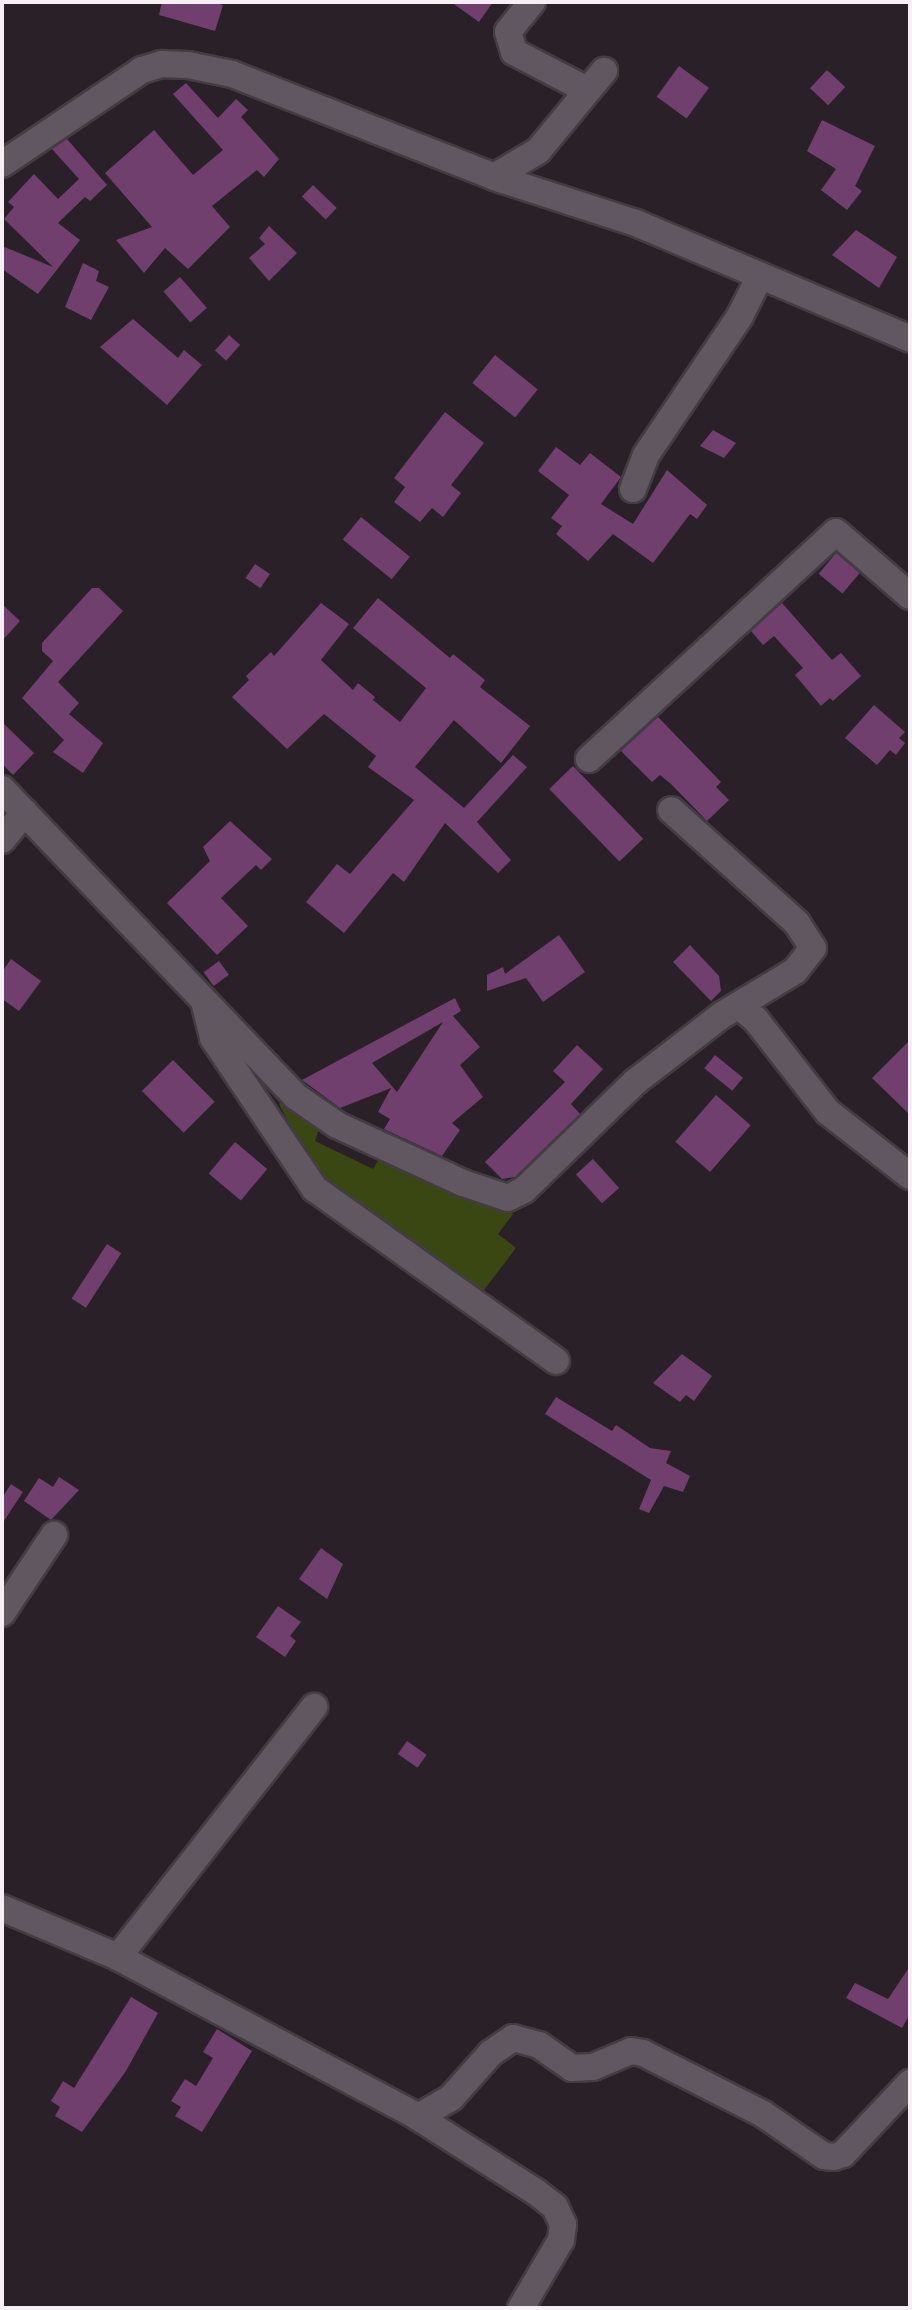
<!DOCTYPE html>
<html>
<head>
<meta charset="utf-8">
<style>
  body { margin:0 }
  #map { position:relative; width:912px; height:2310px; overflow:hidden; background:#292028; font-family:Overpass,sans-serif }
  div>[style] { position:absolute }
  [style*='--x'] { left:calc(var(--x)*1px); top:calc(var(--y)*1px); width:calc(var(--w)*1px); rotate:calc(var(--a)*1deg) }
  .green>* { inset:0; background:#3a4713 }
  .building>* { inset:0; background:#703f6d; transform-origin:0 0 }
  .roads { filter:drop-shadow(2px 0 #433d43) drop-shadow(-2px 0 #433d43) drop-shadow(0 2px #433d43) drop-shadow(0 -2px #433d43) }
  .minor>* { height:26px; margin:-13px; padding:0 13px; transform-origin:13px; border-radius:13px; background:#615760 }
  span { translate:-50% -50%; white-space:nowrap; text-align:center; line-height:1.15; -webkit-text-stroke:5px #1f171e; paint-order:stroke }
  .frame { position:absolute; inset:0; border:4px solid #f6f0f5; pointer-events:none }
</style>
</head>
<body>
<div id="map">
  <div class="green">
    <i style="clip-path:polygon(285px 1098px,320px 1126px,315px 1141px,373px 1169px,380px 1157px,513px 1214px,498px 1234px,516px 1248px,478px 1298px,318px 1178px,279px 1104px)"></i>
  </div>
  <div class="building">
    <i style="clip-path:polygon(162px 2px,212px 2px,223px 5px,215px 31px,159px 15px)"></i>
    <i style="clip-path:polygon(451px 2px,493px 2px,479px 22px)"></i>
    <i style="left:679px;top:66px;width:37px;height:38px;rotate:36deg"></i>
    <i style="left:827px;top:70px;width:25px;height:25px;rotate:43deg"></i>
    <i style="clip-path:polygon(186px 83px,218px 118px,236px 99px,248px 110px,241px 117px,279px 159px,264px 177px,257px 170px,212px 206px,230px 227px,188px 269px,165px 248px,144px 273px,116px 240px,152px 227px,105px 173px,154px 130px,193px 175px,223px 150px,173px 94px)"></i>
    <i style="clip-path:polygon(822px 120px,875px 146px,855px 186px,862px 191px,847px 210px,821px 190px,836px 169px,807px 151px)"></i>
    <i style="clip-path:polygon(67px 139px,107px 185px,90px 201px,85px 197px,58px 223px,80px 240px,38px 294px,2px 269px,2px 246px,53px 267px,4px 219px,14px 207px,8px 202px,34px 174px,58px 199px,79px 179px,52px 149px)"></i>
    <i style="left:313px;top:185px;width:33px;height:16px;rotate:44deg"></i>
    <i style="clip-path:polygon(269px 226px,297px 253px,269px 281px,249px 258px,265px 244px,259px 238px)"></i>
    <i style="clip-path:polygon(856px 230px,897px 257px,879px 288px,832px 255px)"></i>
    <i style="clip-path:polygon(83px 263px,99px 271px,96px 281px,109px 287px,91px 320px,65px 307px)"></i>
    <i style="left:180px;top:277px;width:41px;height:22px;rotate:49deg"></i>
    <i style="clip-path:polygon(133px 319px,178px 358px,184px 350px,202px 365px,167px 405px,100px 347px)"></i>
    <i style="left:229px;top:335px;width:15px;height:21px;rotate:42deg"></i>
    <i style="left:495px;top:355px;width:55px;height:36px;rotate:39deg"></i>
    <i style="clip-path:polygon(445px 412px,484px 443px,451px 485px,461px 493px,443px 517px,432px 508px,420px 522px,394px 502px,405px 487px,394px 478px)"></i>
    <i style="clip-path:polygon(713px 430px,736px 443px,724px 458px,700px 446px)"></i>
    <i style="clip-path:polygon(556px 447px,580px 465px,590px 453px,621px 477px,601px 504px,633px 524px,667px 470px,707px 505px,697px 519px,690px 514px,653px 563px,613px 534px,588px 561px,556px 534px,562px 526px,551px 518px,569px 495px,538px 471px)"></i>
    <i style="left:361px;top:517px;width:63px;height:29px;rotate:39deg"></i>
    <i style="left:836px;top:553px;width:31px;height:27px;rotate:40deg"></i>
    <i style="left:255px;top:564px;width:18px;height:17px;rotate:34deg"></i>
    <i style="clip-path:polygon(92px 588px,99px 588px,123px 611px,58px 682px,79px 703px,69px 714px,103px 743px,83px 773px,53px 752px,64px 740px,22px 698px,53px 661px,42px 651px,42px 643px)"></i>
    <i style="clip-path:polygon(378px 598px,450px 658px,453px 654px,485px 680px,480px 687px,530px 726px,501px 763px,454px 720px,415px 767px,464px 808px,513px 755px,527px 767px,477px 822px,511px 860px,498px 873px,445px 823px,404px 882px,393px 873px,344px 933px,306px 902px,337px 864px,350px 874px,414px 800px,368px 767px,376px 756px,324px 714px,287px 749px,232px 697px,249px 680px,246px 676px,271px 652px,274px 656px,321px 603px,349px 624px,321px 660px,353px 690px,358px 683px,375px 697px,373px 700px,400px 722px,426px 688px,353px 628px)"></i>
    <i style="clip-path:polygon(782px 603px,832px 660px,841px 653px,861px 676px,833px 701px,830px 698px,821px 706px,795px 675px,803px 668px,774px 636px,763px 645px,751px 631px)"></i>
    <i style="clip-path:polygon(2px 604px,20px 621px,2px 641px)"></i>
    <i style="clip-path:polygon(874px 705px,905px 732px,899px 738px,905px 743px,896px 755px,890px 750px,877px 765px,845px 738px)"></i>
    <i style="clip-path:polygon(658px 717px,721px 782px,716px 787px,729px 800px,707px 821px,671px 784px,660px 775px,652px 782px,621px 751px)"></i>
    <i style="clip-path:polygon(2px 722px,34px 753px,13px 775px,2px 764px)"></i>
    <i style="left:573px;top:766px;width:101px;height:33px;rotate:46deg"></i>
    <i style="clip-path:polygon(230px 821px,272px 859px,261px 870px,256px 865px,221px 898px,248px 926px,217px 955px,167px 903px,210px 861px,203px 847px)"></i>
    <i style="clip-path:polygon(559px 935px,585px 972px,543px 1002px,526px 978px,487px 991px,487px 975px,503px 967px,505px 974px)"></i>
    <i style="clip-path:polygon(690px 945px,719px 976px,721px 991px,711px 1001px,673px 962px)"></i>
    <i style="clip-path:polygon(11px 959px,41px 981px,19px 1011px,2px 999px,2px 972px)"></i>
    <i style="left:219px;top:961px;width:17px;height:19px;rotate:54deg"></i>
    <i style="clip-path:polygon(evenodd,455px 998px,461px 1011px,453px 1016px,480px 1047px,460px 1065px,483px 1097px,452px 1123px,460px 1130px,442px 1156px,384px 1129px,390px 1119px,378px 1112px,391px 1088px,340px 1108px,302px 1080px,455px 998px,443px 1022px,397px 1092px,372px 1063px,443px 1022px)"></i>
    <i style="clip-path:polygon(910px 1040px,910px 1115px,872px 1078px)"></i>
    <i style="clip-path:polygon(577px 1045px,603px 1069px,571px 1104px,580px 1114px,515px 1177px,502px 1179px,485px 1162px,565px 1082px,553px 1071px)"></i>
    <i style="left:715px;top:1055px;width:36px;height:17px;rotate:39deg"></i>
    <i style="left:173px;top:1060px;width:59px;height:44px;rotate:45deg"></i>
    <i style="left:716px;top:1095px;width:46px;height:62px;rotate:41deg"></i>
    <i style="left:235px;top:1142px;width:42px;height:41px;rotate:40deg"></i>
    <i style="left:593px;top:1159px;width:39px;height:23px;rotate:48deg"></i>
    <i style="left:107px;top:1244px;width:17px;height:65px;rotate:33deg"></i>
    <i style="clip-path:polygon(682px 1354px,712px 1376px,694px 1401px,686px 1395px,680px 1402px,653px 1383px)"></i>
    <i style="clip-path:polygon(556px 1397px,612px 1431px,616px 1425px,650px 1448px,671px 1451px,666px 1463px,690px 1476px,683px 1492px,664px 1486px,649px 1513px,639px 1509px,651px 1480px,545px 1414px)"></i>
    <i style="clip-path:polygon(59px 1477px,79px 1490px,51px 1520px,24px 1501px,39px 1478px,53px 1487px)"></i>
    <i style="clip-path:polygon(11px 1484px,23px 1492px,2px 1524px,2px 1498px)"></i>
    <i style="clip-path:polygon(321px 1548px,343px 1564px,327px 1599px,299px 1579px)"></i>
    <i style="clip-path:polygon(278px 1606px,301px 1622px,290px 1636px,296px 1641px,285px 1657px,256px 1637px)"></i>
    <i style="left:407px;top:1741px;width:24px;height:16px;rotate:35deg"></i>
    <i style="clip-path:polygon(910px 1966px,910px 2014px,902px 2028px,846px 1998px,855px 1983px,888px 1999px)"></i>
    <i style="clip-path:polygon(131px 1997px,158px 2013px,126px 2071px,82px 2132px,55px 2116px,60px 2107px,51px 2101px,63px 2081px,74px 2088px)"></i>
    <i style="clip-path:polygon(217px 2029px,252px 2051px,202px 2132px,175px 2116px,181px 2107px,171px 2101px,185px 2079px,196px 2086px,213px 2058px,203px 2052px)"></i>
  </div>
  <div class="roads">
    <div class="minor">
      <i style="--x:532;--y:2;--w:38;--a:129"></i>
      <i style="--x:508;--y:32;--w:21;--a:73"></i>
      <i style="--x:514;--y:52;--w:82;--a:27.5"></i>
      <i style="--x:2;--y:164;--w:169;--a:-33.9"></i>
      <i style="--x:142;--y:70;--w:21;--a:-17"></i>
      <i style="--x:162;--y:64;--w:26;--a:2"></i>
      <i style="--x:188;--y:65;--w:45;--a:11.6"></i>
      <i style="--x:232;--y:74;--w:291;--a:21.4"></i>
      <i style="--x:503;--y:180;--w:140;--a:17.9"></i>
      <i style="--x:636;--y:223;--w:298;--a:22.9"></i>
      <i style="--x:494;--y:177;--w:51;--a:-30.6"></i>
      <i style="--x:538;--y:151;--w:104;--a:-50.5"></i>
      <i style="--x:633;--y:489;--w:36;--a:-69"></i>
      <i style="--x:646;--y:455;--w:168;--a:-55.9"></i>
      <i style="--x:740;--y:316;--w:45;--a:-63.4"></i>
      <i style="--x:589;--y:759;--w:335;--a:-42.6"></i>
      <i style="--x:836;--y:532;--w:98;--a:40.9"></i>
      <i style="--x:2;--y:789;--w:424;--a:46.3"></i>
      <i style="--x:295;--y:1096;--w:51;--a:34.6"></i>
      <i style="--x:337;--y:1125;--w:139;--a:24.7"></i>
      <i style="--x:463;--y:1183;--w:47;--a:18.4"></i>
      <i style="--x:508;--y:1198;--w:18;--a:-27"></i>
      <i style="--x:524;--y:1190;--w:155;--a:-44.2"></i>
      <i style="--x:635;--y:1082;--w:110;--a:-37.6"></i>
      <i style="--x:722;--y:1015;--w:85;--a:-31.1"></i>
      <i style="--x:795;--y:971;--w:29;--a:-52"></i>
      <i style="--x:813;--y:948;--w:30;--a:-123"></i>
      <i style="--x:797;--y:923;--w:169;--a:-138.1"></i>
      <i style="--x:2;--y:840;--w:36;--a:-51"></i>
      <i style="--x:204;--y:1001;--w:38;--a:76"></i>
      <i style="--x:213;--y:1038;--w:182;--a:56"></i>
      <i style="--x:315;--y:1189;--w:296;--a:35.5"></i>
      <i style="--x:739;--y:1006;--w:22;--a:39"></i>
      <i style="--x:756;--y:1020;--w:117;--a:52"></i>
      <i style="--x:828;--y:1112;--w:104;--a:38"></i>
      <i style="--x:2;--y:1613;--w:94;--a:-56.3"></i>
      <i style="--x:2;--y:1908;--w:126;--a:22.9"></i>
      <i style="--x:118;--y:1957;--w:334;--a:28"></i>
      <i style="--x:413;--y:2114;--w:146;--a:32.4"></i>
      <i style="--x:536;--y:2192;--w:24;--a:38"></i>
      <i style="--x:555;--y:2207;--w:19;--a:65"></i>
      <i style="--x:563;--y:2224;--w:16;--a:97"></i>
      <i style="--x:561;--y:2240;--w:79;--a:120.5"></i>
      <i style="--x:118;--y:1957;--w:318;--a:-51.9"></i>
      <i style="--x:418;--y:2117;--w:38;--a:-30"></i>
      <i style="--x:451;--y:2098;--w:60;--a:-48.4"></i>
      <i style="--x:491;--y:2053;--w:27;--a:-34"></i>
      <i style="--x:513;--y:2038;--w:27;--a:15"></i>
      <i style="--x:539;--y:2045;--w:40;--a:34.9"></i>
      <i style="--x:572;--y:2068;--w:21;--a:-3"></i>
      <i style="--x:593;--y:2067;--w:41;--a:-22.8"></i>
      <i style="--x:631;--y:2051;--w:12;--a:9"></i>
      <i style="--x:643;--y:2053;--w:135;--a:26.9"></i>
      <i style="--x:763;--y:2114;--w:74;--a:34.5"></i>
      <i style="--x:824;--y:2156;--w:10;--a:6"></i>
      <i style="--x:834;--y:2157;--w:9;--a:-18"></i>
      <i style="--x:843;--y:2154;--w:98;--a:-46.7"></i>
    </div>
  </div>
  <div class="frame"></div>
</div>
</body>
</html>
